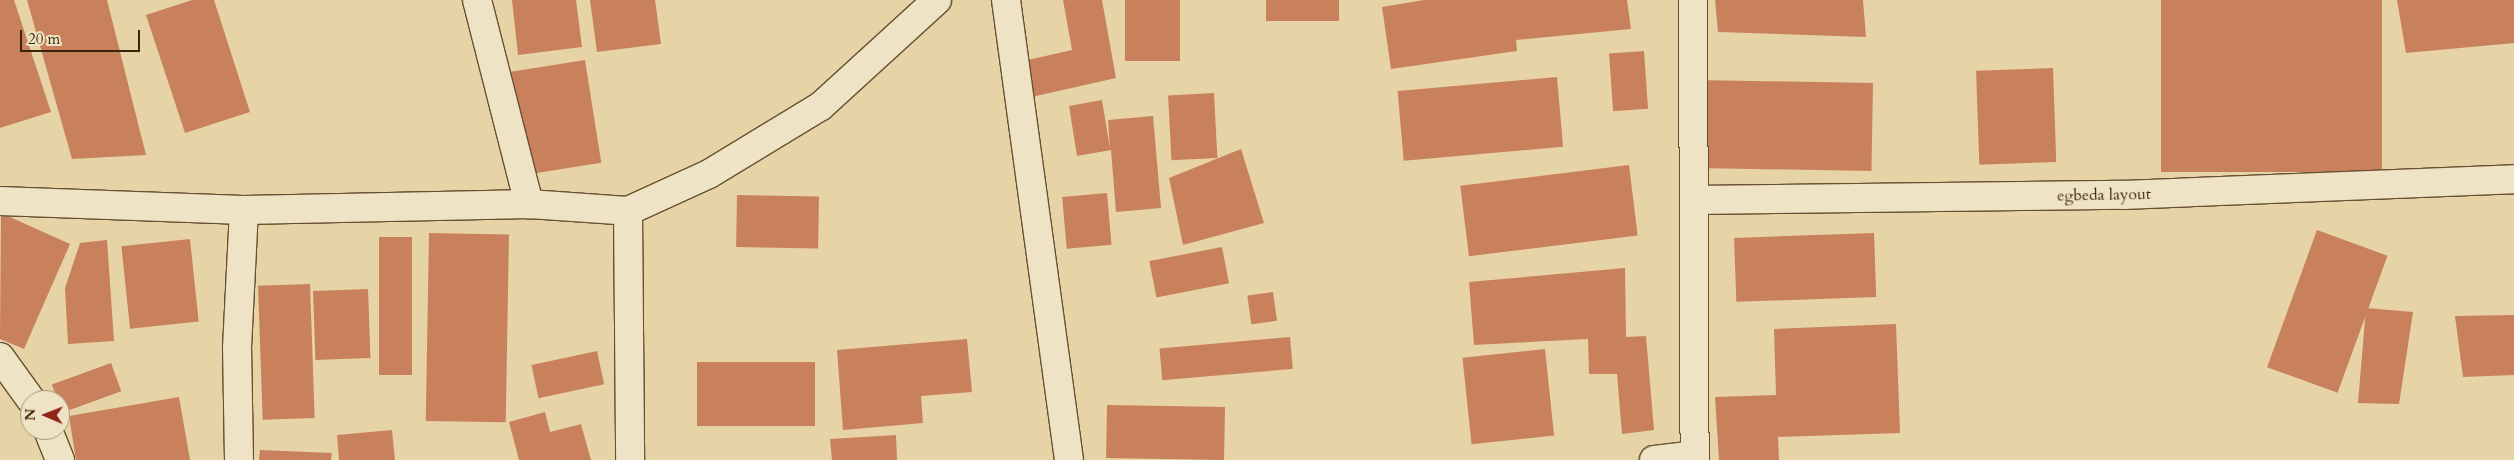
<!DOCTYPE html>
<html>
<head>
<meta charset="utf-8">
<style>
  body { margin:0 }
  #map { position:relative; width:2514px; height:460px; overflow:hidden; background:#e6d4a7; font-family:Cardo,serif }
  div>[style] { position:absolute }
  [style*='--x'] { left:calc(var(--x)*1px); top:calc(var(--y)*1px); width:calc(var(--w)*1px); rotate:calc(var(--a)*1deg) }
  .building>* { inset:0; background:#c9805d; transform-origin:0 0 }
  .roads { filter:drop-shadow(1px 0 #665031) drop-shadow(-1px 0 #665031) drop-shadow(0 1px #665031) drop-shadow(0 -1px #665031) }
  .minor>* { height:28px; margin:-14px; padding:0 14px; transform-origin:14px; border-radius:14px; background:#efe3c6 }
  span { translate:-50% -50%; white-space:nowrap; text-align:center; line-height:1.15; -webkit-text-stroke:4.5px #efe3c6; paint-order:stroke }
  .street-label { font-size:16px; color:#3c240a }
  .north { position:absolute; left:20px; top:390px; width:50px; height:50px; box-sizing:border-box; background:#efe3c6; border:1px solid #a7977b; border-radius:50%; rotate:271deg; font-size:14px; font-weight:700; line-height:20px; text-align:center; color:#3c240a }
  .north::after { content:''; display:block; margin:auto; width:18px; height:22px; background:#8f2418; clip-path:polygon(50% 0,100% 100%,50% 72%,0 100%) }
  .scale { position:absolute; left:20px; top:30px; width:120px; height:22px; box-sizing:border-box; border:2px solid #3c240a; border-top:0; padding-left:6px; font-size:15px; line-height:18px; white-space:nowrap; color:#3c240a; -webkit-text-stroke:4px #efe3c6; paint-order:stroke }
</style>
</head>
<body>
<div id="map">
  <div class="building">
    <i style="clip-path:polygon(0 0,14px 0,51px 112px,0 128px)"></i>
    <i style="clip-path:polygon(27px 0,107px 0,146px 155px,72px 159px)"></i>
    <i style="clip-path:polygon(192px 0,214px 0,250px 112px,185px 133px,146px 15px)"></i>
    <i style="clip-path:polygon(512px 0,576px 0,582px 47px,518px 55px)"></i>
    <i style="clip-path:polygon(590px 0,655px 0,661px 44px,597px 52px)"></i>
    <i style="clip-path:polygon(1063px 0,1102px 0,1116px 78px,1027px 98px,1019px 62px,1072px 50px)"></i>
    <i style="left:1125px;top:0;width:55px;height:61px"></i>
    <i style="left:1266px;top:0;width:73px;height:21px"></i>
    <i style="clip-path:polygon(1424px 0,1627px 0,1631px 29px,1516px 40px,1517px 51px,1391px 69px,1382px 7px)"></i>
    <i style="clip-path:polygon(1715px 0,1863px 0,1866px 37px,1718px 32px)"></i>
    <i style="left:2161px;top:0;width:221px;height:172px"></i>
    <i style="clip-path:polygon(2397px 0,2514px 0,2514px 43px,2406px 53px)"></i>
    <i style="left:1644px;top:51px;width:58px;height:35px;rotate:86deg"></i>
    <i style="left:585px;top:60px;width:104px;height:78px;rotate:81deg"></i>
    <i style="left:2053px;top:68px;width:94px;height:77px;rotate:88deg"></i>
    <i style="left:1557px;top:77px;width:70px;height:160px;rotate:85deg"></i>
    <i style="left:1873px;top:83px;width:88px;height:177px;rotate:91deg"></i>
    <i style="left:1214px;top:93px;width:65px;height:46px;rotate:87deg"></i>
    <i style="clip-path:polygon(1102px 100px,1110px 148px,1108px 120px,1153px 116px,1161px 208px,1116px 212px,1111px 150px,1077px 156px,1069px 106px)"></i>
    <i style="clip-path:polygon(1241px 149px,1264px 223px,1183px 245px,1169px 178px)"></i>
    <i style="left:1629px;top:165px;width:71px;height:170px;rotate:83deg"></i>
    <i style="left:1107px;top:193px;width:52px;height:45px;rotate:85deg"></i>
    <i style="left:737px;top:195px;width:82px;height:52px;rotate:1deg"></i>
    <i style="clip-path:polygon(1px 213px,70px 244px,24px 349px,0 339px)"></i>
    <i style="left:2317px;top:230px;width:75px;height:146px;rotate:20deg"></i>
    <i style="left:429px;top:233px;width:80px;height:188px;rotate:1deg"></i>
    <i style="left:1874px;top:233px;width:64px;height:140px;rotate:88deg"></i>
    <i style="left:379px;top:237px;width:33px;height:138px"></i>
    <i style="left:190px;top:239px;width:83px;height:69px;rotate:84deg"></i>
    <i style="clip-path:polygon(107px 240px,114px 341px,68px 344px,65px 288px,80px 243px)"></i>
    <i style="left:1222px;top:247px;width:37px;height:74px;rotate:79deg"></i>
    <i style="clip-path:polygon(1625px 268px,1626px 337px,1646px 336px,1654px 430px,1622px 434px,1617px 374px,1589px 374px,1588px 339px,1474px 345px,1469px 282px)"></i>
    <i style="left:310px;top:284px;width:134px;height:52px;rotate:88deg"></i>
    <i style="left:368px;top:289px;width:69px;height:55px;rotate:88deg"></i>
    <i style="left:1273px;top:292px;width:29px;height:26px;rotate:82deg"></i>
    <i style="clip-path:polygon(2366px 308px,2413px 312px,2399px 404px,2358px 403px)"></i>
    <i style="clip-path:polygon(2514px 315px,2514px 375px,2463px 377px,2455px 316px)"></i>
    <i style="clip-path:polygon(1896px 324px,1900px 433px,1778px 437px,1779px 460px,1719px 460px,1715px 397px,1776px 395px,1774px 329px)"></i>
    <i style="left:1290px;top:337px;width:32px;height:131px;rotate:85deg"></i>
    <i style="clip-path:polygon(967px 339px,972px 392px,921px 396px,923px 423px,843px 430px,837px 350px)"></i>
    <i style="left:1545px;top:349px;width:87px;height:83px;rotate:84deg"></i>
    <i style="left:597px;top:351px;width:34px;height:67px;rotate:78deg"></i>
    <i style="left:815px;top:362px;width:64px;height:118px;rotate:90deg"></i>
    <i style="left:111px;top:363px;width:30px;height:63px;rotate:70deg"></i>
    <i style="clip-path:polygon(179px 397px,190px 460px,76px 460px,69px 416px)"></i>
    <i style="left:1225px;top:407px;width:53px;height:118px;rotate:91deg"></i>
    <i style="clip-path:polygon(545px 412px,550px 432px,581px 424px,591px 460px,519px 460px,509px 422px)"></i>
    <i style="clip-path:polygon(392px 430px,395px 460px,339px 460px,337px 435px)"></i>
    <i style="clip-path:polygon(896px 435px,897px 460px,832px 460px,830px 439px)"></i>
    <i style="clip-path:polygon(260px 450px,332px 453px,331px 460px,259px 460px)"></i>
  </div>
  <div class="roads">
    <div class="minor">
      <i style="--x:477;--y:0;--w:211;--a:75.7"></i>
      <i style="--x:1006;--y:0;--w:464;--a:82.2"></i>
      <i style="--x:1693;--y:0;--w:460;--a:89.8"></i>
      <i style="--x:1694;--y:200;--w:429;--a:-0.7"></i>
      <i style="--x:2123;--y:195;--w:391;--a:-2.3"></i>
      <i style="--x:0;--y:201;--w:244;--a:2.1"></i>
      <i style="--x:244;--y:210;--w:285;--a:-1.2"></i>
      <i style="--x:529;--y:204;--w:99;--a:4"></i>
      <i style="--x:628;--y:211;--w:89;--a:-24.6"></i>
      <i style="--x:709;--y:174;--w:131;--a:-31.3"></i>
      <i style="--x:821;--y:106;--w:157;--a:-42.4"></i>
      <i style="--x:628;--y:211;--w:249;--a:89.5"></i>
      <i style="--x:0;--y:357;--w:53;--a:54.2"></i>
      <i style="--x:48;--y:430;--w:32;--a:68"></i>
      <i style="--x:239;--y:460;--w:112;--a:-91"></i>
      <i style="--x:237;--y:348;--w:138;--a:-87.1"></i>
      <i style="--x:1654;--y:460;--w:41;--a:-7"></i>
    </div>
  </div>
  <div class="street-label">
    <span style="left:2104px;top:195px;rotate:-1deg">egbeda layout</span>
  </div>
  <div class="north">N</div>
  <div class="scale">20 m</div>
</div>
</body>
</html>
